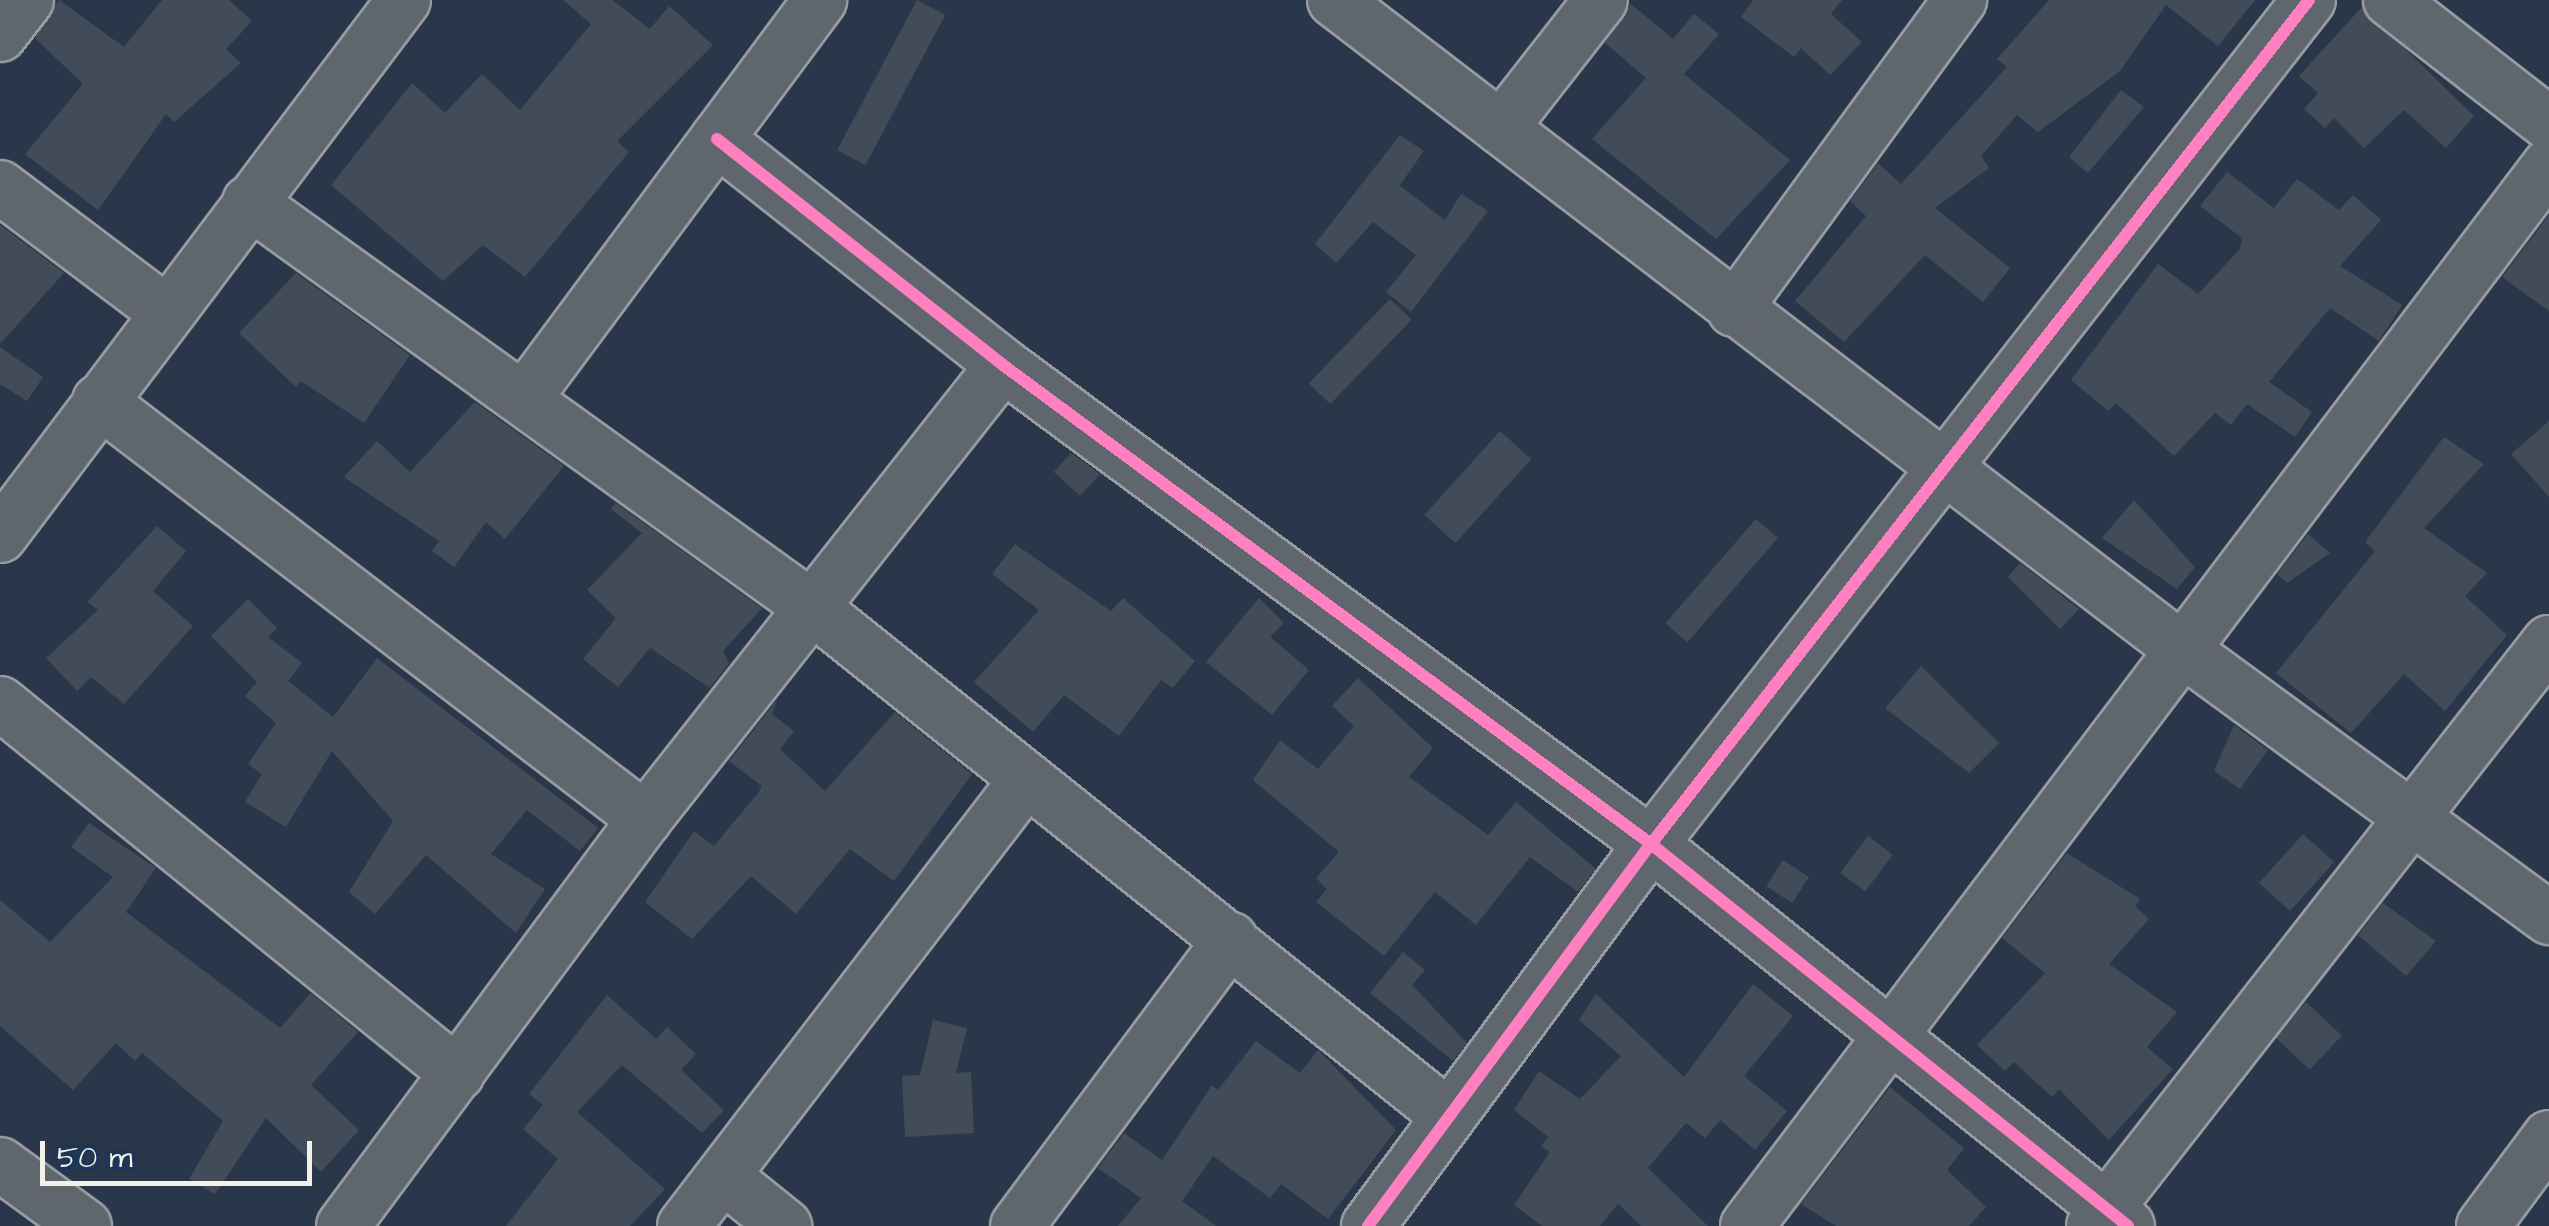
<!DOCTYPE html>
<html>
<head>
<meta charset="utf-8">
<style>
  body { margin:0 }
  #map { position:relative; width:2549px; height:1226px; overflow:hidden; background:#2a374a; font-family:"Architects Daughter",sans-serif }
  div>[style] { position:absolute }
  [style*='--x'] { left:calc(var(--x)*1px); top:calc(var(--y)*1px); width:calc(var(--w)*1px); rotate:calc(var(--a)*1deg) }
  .building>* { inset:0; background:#424c59; transform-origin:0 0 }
  .roads { filter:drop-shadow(2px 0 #979ca3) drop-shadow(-2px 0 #979ca3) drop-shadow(0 2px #979ca3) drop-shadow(0 -2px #979ca3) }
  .minor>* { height:52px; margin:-26px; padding:0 26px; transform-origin:26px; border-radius:26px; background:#60666e }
  .cycleway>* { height:12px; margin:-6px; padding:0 6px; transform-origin:6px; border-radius:6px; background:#ff80c0 }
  span { translate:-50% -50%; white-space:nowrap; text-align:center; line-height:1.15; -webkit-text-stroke:8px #1d3557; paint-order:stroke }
  .scale { position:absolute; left:40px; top:1141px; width:272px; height:45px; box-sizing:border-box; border:5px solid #f4f1e8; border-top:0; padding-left:12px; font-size:30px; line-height:35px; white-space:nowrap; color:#f4f1e8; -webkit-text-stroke:8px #1d3557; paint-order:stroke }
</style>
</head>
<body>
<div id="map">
  <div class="building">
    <i style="clip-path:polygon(162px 0,229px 0,252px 21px,226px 49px,241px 63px,174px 122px,166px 114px,98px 210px,25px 154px,83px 84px,35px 38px,59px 0,124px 47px)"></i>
    <i style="clip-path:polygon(563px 0,612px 0,650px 29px,669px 6px,713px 45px,617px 141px,629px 152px,525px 277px,483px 245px,443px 281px,331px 185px,412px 83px,445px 113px,482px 74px,520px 110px,591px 24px)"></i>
    <i style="left:917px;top:0;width:32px;height:170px;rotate:28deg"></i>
    <i style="clip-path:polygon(1753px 0,1842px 0,1831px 14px,1862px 42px,1830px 75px,1801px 48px,1794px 57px,1741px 17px)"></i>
    <i style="clip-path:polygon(2049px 0,2255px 0,2218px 46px,2166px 5px,2120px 71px,2038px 132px,2017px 115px,1981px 156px,1989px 168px,1935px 208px,2010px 268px,1983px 302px,1925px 255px,1844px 342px,1795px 301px,1866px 216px,1850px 201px,1878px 163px,1901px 184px,2007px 67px,1997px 59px)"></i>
    <i style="clip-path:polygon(1631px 4px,1673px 39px,1694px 14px,1719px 34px,1684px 74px,1790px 160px,1716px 239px,1592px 139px,1646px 78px,1605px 43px)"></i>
    <i style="clip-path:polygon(2362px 7px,2474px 116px,2446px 148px,2404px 110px,2364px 148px,2334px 118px,2325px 128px,2304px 109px,2318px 93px,2299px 76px)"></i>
    <i style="clip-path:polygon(2121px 90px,2144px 107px,2088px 173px,2069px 157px)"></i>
    <i style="clip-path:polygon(1400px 135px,1424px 151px,1400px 185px,1391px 179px,1445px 220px,1461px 194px,1488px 211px,1411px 312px,1386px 292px,1416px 255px,1373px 222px,1336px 263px,1315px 244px)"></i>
    <i style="clip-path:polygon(2227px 172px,2274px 208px,2297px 179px,2339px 210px,2353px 195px,2381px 220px,2340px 266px,2402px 305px,2379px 341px,2330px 308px,2269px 382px,2312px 412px,2295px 437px,2247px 404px,2231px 425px,2215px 413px,2174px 456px,2116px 403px,2108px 411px,2071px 380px,2158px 264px,2198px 294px,2240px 249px,2242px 238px,2200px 206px)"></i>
    <i style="clip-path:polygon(2549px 215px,2549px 311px,2502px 277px)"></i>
    <i style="clip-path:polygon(0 225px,64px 273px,0 344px)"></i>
    <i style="clip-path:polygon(296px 273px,410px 355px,364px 423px,301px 381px,296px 387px,239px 333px)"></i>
    <i style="left:1390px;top:299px;width:30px;height:117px;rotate:44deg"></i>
    <i style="clip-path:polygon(0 347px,43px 377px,27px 401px,0 384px)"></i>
    <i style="clip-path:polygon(475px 402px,564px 466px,505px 539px,486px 522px,454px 567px,432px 551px,439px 541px,344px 477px,377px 441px,410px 472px)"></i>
    <i style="clip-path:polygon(2549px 421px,2549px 497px,2511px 454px)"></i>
    <i style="left:1500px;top:431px;width:42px;height:113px;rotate:42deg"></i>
    <i style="clip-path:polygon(2444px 437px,2484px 464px,2424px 528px,2487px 573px,2465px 596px,2507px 635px,2445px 711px,2404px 674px,2351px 733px,2276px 673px,2375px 551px,2365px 542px)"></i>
    <i style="clip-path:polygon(1071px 453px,1100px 474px,1080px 496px,1054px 472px)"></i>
    <i style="clip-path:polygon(2134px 500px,2195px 567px,2177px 589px,2102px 538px)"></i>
    <i style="clip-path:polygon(616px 503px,762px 608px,723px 651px,729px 663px,710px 688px,650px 648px,618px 687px,583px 659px,616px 618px,587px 590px,642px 533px,611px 509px)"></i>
    <i style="left:1756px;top:519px;width:29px;height:138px;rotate:41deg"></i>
    <i style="clip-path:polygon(157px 526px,186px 551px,153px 591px,193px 626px,124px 704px,91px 677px,77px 691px,46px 658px,98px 610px,87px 602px)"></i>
    <i style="clip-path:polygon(2308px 534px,2330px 553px,2287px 583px,2277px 574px)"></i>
    <i style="clip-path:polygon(1015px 544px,1111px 611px,1123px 598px,1195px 661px,1173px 688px,1161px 680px,1119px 736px,1064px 695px,1033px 732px,974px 682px,1039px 610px,992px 574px)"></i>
    <i style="clip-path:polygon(2020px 563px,2079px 609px,2060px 629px,2008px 577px)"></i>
    <i style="clip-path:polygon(1259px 598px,1284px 623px,1270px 637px,1309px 670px,1272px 715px,1206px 662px)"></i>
    <i style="clip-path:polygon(248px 599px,277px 628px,268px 637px,302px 663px,288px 681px,333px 717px,377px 658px,598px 828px,580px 851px,527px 810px,491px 854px,545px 889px,516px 933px,426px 855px,375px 914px,349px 892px,393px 821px,332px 751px,286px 827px,245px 802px,262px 774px,248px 764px,276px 723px,245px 696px,257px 682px,211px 636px)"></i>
    <i style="clip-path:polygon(1921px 666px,1999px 743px,1969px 773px,1885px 708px)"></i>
    <i style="clip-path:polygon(1358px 678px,1433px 748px,1409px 777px,1488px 835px,1516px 802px,1596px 869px,1578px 892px,1530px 857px,1476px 925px,1435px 892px,1384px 956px,1316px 902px,1327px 889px,1316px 878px,1339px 852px,1253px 780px,1280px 740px,1318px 769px,1354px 726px,1332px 706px)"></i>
    <i style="clip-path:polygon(777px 700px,772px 714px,794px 731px,780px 749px,825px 791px,895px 712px,972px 774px,894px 881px,850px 849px,796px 914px,751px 876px,692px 939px,645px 902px,694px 831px,714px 846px,758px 793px,762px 786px,729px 761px)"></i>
    <i style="clip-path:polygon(2234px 725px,2268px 750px,2240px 789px,2214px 771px)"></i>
    <i style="clip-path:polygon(89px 823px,156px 868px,126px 912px,280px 1028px,311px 993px,358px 1032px,311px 1085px,359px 1130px,321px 1172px,266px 1118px,215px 1194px,189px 1179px,223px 1121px,142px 1053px,135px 1061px,116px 1043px,73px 1090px,0 1026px,0 900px,50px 942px,113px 877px,71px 847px)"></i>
    <i style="left:2303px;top:834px;width:42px;height:66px;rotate:42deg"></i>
    <i style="left:1868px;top:836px;width:31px;height:46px;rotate:37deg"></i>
    <i style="clip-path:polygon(2067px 853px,2140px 899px,2135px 906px,2149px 919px,2109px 964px,2177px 1012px,2147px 1047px,2173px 1069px,2109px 1140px,2059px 1089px,2052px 1097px,2014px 1062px,2005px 1071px,1977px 1045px,2045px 973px,2002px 938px)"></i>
    <i style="left:1783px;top:860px;width:31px;height:31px;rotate:33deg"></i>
    <i style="clip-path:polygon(2383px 903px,2436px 941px,2406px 976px,2358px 935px)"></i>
    <i style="clip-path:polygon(1403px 952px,1425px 970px,1412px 985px,1467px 1043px,1453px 1061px,1370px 993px)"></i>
    <i style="clip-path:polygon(1753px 984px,1793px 1016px,1744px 1076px,1787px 1111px,1755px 1150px,1720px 1120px,1705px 1138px,1686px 1123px,1648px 1168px,1708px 1226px,1641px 1226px,1618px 1204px,1600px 1226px,1542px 1226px,1514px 1205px,1550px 1152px,1541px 1146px,1548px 1137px,1514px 1110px,1539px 1071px,1580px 1099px,1621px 1056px,1579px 1020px,1596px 994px,1684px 1077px)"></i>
    <i style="clip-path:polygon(607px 995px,656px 1039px,667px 1027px,696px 1054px,681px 1070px,724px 1110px,702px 1133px,622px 1065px,577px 1112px,665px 1189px,630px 1226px,506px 1226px,558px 1159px,523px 1129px,543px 1105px,529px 1094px)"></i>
    <i style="left:2306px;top:1002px;width:49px;height:47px;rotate:43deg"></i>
    <i style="clip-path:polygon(933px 1020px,967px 1028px,956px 1073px,971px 1072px,974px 1133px,905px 1137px,902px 1076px,920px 1075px)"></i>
    <i style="clip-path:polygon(1256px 1041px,1300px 1073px,1318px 1050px,1396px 1130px,1328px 1219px,1281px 1184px,1270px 1198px,1213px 1156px,1182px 1201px,1216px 1226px,1118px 1226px,1141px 1198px,1098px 1168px,1124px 1133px,1162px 1160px,1212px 1085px,1218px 1090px)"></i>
    <i style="clip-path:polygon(1890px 1087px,1964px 1148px,1947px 1170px,1986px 1207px,1969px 1226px,1836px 1226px,1801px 1204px)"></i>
  </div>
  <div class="roads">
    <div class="minor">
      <i style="--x:1334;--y:0;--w:1064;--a:37.44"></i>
      <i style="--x:2179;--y:647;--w:459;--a:36.2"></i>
      <i style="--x:2390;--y:0;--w:202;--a:37.9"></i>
      <i style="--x:0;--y:35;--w:44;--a:-52.4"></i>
      <i style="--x:1501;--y:128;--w:162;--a:-52"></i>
      <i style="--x:717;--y:139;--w:365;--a:38.3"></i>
      <i style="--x:1003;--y:365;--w:806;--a:36.47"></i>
      <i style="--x:1651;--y:844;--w:611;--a:38.69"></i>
      <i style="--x:0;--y:187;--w:208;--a:37"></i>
      <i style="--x:249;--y:202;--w:691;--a:35.76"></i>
      <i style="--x:810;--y:606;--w:814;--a:38.62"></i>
      <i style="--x:1734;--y:310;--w:384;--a:-53.9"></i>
      <i style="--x:524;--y:399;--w:497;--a:-53.4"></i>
      <i style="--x:99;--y:401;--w:688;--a:37.44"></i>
      <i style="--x:0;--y:536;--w:671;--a:-52.99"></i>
      <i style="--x:0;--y:703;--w:589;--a:39.01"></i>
      <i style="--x:0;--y:1164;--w:105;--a:36.1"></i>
      <i style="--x:723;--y:1176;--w:80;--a:38.9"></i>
      <i style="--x:343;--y:1226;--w:507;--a:-53.42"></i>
      <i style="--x:645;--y:819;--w:578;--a:-51.74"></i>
      <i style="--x:684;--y:1226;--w:562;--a:-52.52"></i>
      <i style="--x:1017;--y:1226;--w:358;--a:-53.3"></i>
      <i style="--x:1368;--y:1226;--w:475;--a:-53.5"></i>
      <i style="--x:1651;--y:844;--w:1070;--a:-52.06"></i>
      <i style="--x:1747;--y:1226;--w:1330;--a:-52.91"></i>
      <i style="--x:2093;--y:1226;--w:741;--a:-52.02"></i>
      <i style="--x:2483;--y:1226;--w:111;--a:-53.4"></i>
    </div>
  </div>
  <div class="cycleway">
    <i style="--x:717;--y:139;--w:365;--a:38.3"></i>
    <i style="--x:1003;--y:365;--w:806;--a:36.47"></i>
    <i style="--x:1651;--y:844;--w:611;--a:38.69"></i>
    <i style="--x:1368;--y:1226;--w:475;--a:-53.5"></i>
    <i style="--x:1651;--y:844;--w:1070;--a:-52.06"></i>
  </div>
  <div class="scale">50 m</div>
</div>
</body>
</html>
